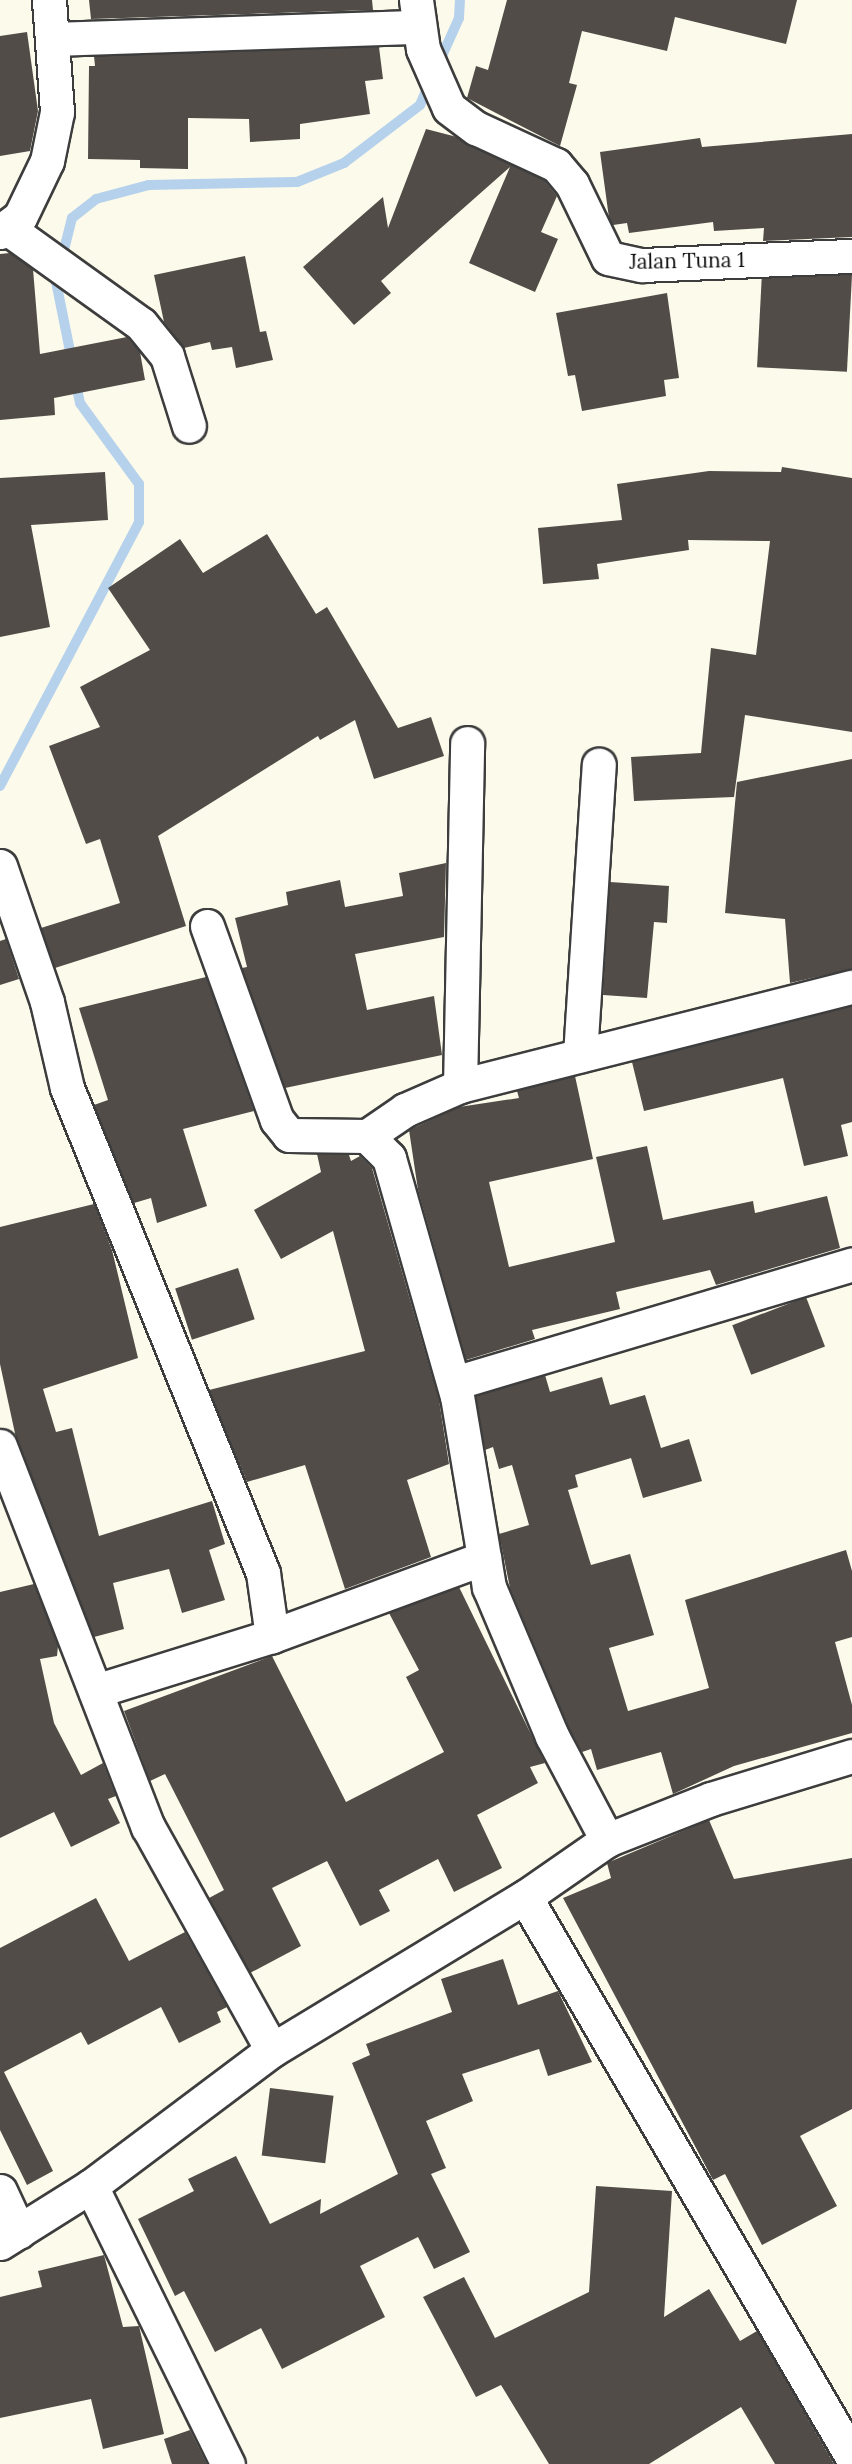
<!DOCTYPE html>
<html>
<head>
<meta charset="utf-8">
<style>
  body { margin:0 }
  #map { position:relative; width:852px; height:2464px; overflow:hidden; background:#fcfaea; font-family:Lora,serif }
  div>[style] { position:absolute }
  [style*='--x'] { left:calc(var(--x)*1px); top:calc(var(--y)*1px); width:calc(var(--w)*1px); rotate:calc(var(--a)*1deg) }
  .stream>* { height:10px; margin:-5px; padding:0 5px; transform-origin:5px; border-radius:5px; background:#b5d1ec }
  .building>* { inset:0; background:#514c48; transform-origin:0 0 }
  .roads { filter:drop-shadow(2px 0 #3d3d3d) drop-shadow(-2px 0 #3d3d3d) drop-shadow(0 2px #3d3d3d) drop-shadow(0 -2px #3d3d3d) }
  .minor>* { height:33px; margin:-16.5px; padding:0 16.5px; transform-origin:16.5px; border-radius:16.5px; background:#fff }
  span { translate:-50% -50%; white-space:nowrap; text-align:center; line-height:1.15; -webkit-text-stroke:6px #fff; paint-order:stroke }
  .street-label { font-size:21px; color:#0a0a0a }
</style>
</head>
<body>
<div id="map">
  <div class="stream">
    <i style="--x:437;--y:67;--w:54;--a:-65.8"></i>
    <i style="--x:459;--y:18;--w:18;--a:-87"></i>
    <i style="--x:72;--y:361;--w:81;--a:-101.4"></i>
    <i style="--x:56;--y:282;--w:66;--a:-76"></i>
    <i style="--x:72;--y:218;--w:31;--a:-38"></i>
    <i style="--x:96;--y:199;--w:55;--a:-14.8"></i>
    <i style="--x:149;--y:185;--w:148;--a:-1.2"></i>
    <i style="--x:297;--y:182;--w:51;--a:-22"></i>
    <i style="--x:344;--y:163;--w:96;--a:-37.3"></i>
    <i style="--x:420;--y:105;--w:26;--a:-67"></i>
    <i style="--x:0;--y:786;--w:298;--a:-62.2"></i>
    <i style="--x:139;--y:522;--w:38;--a:-90"></i>
    <i style="--x:139;--y:484;--w:100;--a:-126.1"></i>
    <i style="--x:80;--y:403;--w:25;--a:-102"></i>
  </div>
  <div class="building">
    <i style="clip-path:polygon(89px 0,372px 0,373px 10px,91px 19px)"></i>
    <i style="clip-path:polygon(507px 0,797px 0,786px 44px,675px 17px,667px 51px,582px 31px,569px 83px,577px 85px,560px 146px,467px 98px,476px 66px,488px 70px)"></i>
    <i style="clip-path:polygon(27px 32px,38px 111px,30px 151px,0 156px,0 36px)"></i>
    <i style="clip-path:polygon(379px 47px,383px 79px,365px 81px,370px 114px,300px 124px,300px 139px,250px 142px,249px 119px,188px 118px,188px 169px,140px 168px,140px 160px,88px 159px,89px 66px,95px 66px,94px 56px)"></i>
    <i style="clip-path:polygon(426px 129px,457px 137px,544px 180px,557px 196px,541px 232px,558px 239px,535px 292px,469px 263px,510px 167px,381px 281px,391px 293px,354px 325px,303px 267px,383px 197px,388px 228px)"></i>
    <i style="clip-path:polygon(852px 134px,852px 237px,763px 241px,764px 228px,714px 231px,713px 222px,629px 233px,627px 223px,613px 225px,609px 218px,600px 152px,700px 138px,702px 147px)"></i>
    <i style="clip-path:polygon(10px 253px,33px 269px,40px 354px,127px 337px,140px 352px,145px 380px,54px 398px,55px 415px,0 420px,0 254px)"></i>
    <i style="clip-path:polygon(245px 256px,260px 332px,266px 331px,273px 360px,236px 368px,232px 347px,212px 350px,210px 342px,184px 348px,164px 322px,154px 275px)"></i>
    <i style="left:852px;top:275px;width:97px;height:90px;rotate:93deg"></i>
    <i style="clip-path:polygon(667px 293px,679px 378px,664px 380px,666px 396px,582px 411px,575px 375px,568px 376px,556px 313px)"></i>
    <i style="clip-path:polygon(782px 467px,852px 478px,852px 732px,745px 715px,734px 797px,634px 801px,631px 757px,701px 753px,711px 648px,756px 655px,770px 541px,688px 540px,689px 550px,597px 564px,599px 579px,543px 584px,538px 528px,622px 520px,617px 484px,709px 471px,781px 472px)"></i>
    <i style="clip-path:polygon(105px 472px,108px 520px,31px 525px,50px 627px,0 637px,0 478px)"></i>
    <i style="clip-path:polygon(267px 534px,316px 614px,327px 607px,398px 728px,431px 717px,444px 756px,374px 779px,355px 720px,320px 740px,318px 736px,158px 836px,186px 926px,55px 968px,41px 928px,120px 903px,100px 839px,86px 844px,49px 746px,100px 727px,80px 687px,150px 650px,108px 588px,180px 539px,203px 573px)"></i>
    <i style="clip-path:polygon(852px 759px,852px 969px,790px 983px,785px 919px,725px 913px,737px 782px)"></i>
    <i style="clip-path:polygon(446px 863px,444px 937px,355px 954px,367px 1010px,434px 996px,442px 1055px,285px 1088px,242px 968px,247px 967px,235px 918px,288px 905px,286px 892px,340px 880px,345px 907px,403px 896px,399px 873px)"></i>
    <i style="clip-path:polygon(610px 882px,669px 886px,667px 923px,654px 922px,647px 998px,603px 995px)"></i>
    <i style="clip-path:polygon(6px 939px,19px 979px,0 985px,0 941px)"></i>
    <i style="clip-path:polygon(206px 977px,254px 1111px,183px 1129px,207px 1206px,157px 1223px,151px 1198px,134px 1203px,94px 1105px,108px 1100px,79px 1008px)"></i>
    <i style="clip-path:polygon(852px 1006px,852px 1122px,841px 1125px,848px 1156px,804px 1166px,783px 1078px,644px 1111px,632px 1062px)"></i>
    <i style="clip-path:polygon(575px 1076px,593px 1159px,489px 1182px,509px 1267px,615px 1242px,596px 1157px,647px 1146px,663px 1220px,753px 1201px,755px 1213px,827px 1196px,840px 1248px,716px 1285px,710px 1270px,616px 1292px,620px 1309px,532px 1330px,535px 1339px,466px 1360px,418px 1190px,409px 1130px,459px 1107px,519px 1098px,517px 1091px)"></i>
    <i style="clip-path:polygon(317px 1154px,349px 1155px,351px 1161px,360px 1156px,372px 1168px,439px 1400px,449px 1464px,407px 1480px,431px 1557px,345px 1589px,305px 1465px,247px 1482px,209px 1390px,365px 1351px,333px 1231px,281px 1259px,254px 1210px,321px 1172px)"></i>
    <i style="clip-path:polygon(94px 1204px,112px 1250px,138px 1358px,43px 1389px,56px 1432px,72px 1428px,99px 1536px,212px 1501px,225px 1544px,209px 1550px,225px 1600px,182px 1613px,169px 1569px,113px 1583px,124px 1629px,94px 1637px,16px 1438px,0 1364px,0 1227px)"></i>
    <i style="left:238px;top:1268px;width:54px;height:66px;rotate:72deg"></i>
    <i style="left:806px;top:1297px;width:53px;height:79px;rotate:69deg"></i>
    <i style="clip-path:polygon(545px 1375px,550px 1392px,602px 1377px,610px 1405px,645px 1395px,661px 1448px,689px 1439px,702px 1481px,643px 1498px,631px 1458px,575px 1475px,578px 1487px,568px 1490px,591px 1565px,630px 1554px,654px 1635px,609px 1648px,628px 1711px,709px 1688px,685px 1600px,846px 1550px,852px 1571px,852px 1637px,835px 1642px,852px 1705px,852px 1733px,734px 1766px,673px 1794px,661px 1752px,597px 1770px,591px 1749px,582px 1752px,569px 1728px,510px 1588px,499px 1534px,529px 1525px,512px 1465px,499px 1469px,493px 1447px,485px 1450px,476px 1396px)"></i>
    <i style="clip-path:polygon(34px 1584px,58px 1646px,57px 1656px,40px 1659px,54px 1723px,81px 1775px,103px 1763px,116px 1796px,108px 1799px,120px 1823px,71px 1847px,54px 1812px,0 1838px,0 1592px)"></i>
    <i style="clip-path:polygon(459px 1587px,545px 1763px,530px 1767px,538px 1783px,477px 1815px,502px 1868px,454px 1892px,438px 1859px,379px 1890px,390px 1911px,360px 1926px,327px 1861px,272px 1888px,301px 1946px,250px 1973px,209px 1898px,224px 1890px,165px 1774px,150px 1781px,124px 1711px,272px 1656px,346px 1802px,444px 1752px,406px 1677px,419px 1670px,389px 1613px)"></i>
    <i style="clip-path:polygon(709px 1820px,734px 1879px,852px 1858px,852px 2109px,800px 2136px,837px 2206px,762px 2245px,725px 2174px,713px 2180px,563px 1898px,611px 1878px,607px 1863px)"></i>
    <i style="clip-path:polygon(96px 1898px,129px 1961px,185px 1932px,227px 2007px,217px 2012px,221px 2022px,179px 2043px,161px 2007px,88px 2045px,81px 2032px,4px 2072px,53px 2171px,27px 2185px,0 2130px,0 1948px)"></i>
    <i style="clip-path:polygon(503px 1959px,518px 2005px,558px 1991px,592px 2062px,548px 2076px,539px 2049px,462px 2074px,473px 2101px,426px 2121px,446px 2168px,431px 2174px,470px 2252px,434px 2269px,418px 2237px,360px 2266px,385px 2317px,282px 2369px,261px 2328px,215px 2352px,184px 2291px,175px 2296px,138px 2219px,194px 2191px,188px 2179px,236px 2156px,270px 2224px,321px 2199px,320px 2214px,398px 2174px,352px 2063px,370px 2055px,366px 2044px,452px 2012px,441px 1979px)"></i>
    <i style="left:270px;top:2088px;width:64px;height:68px;rotate:7deg"></i>
    <i style="clip-path:polygon(596px 2186px,672px 2191px,664px 2317px,709px 2289px,740px 2341px,757px 2331px,834px 2464px,775px 2464px,741px 2407px,649px 2464px,549px 2464px,501px 2385px,476px 2397px,423px 2297px,464px 2277px,495px 2338px,589px 2292px)"></i>
    <i style="clip-path:polygon(104px 2255px,123px 2327px,139px 2326px,164px 2434px,103px 2449px,91px 2399px,0 2418px,0 2297px,42px 2287px,38px 2271px)"></i>
    <i style="clip-path:polygon(190px 2430px,207px 2464px,172px 2464px,164px 2439px)"></i>
  </div>
  <div class="roads">
    <div class="minor">
      <i style="--x:416;--y:0;--w:49;--a:81.9"></i>
      <i style="--x:423;--y:49;--w:64;--a:66.2"></i>
      <i style="--x:449;--y:108;--w:34;--a:37"></i>
      <i style="--x:476;--y:128;--w:88;--a:24.8"></i>
      <i style="--x:556;--y:165;--w:25;--a:50"></i>
      <i style="--x:572;--y:184;--w:82;--a:64.1"></i>
      <i style="--x:608;--y:258;--w:35;--a:12"></i>
      <i style="--x:642;--y:265;--w:210;--a:-2.5"></i>
      <i style="--x:54;--y:39;--w:365;--a:-1.9"></i>
      <i style="--x:10;--y:230;--w:161;--a:35.7"></i>
      <i style="--x:141;--y:324;--w:41;--a:50.9"></i>
      <i style="--x:167;--y:356;--w:73;--a:72.6"></i>
      <i style="--x:0;--y:232;--w:25;--a:-37"></i>
      <i style="--x:20;--y:217;--w:62;--a:-64.3"></i>
      <i style="--x:47;--y:161;--w:50;--a:-78.5"></i>
      <i style="--x:57;--y:112;--w:112;--a:-94.1"></i>
      <i style="--x:0;--y:866;--w:144;--a:70.9"></i>
      <i style="--x:47;--y:1002;--w:88;--a:76.9"></i>
      <i style="--x:67;--y:1088;--w:523;--a:68"></i>
      <i style="--x:263;--y:1573;--w:64;--a:81.9"></i>
      <i style="--x:272;--y:1636;--w:185;--a:162.7"></i>
      <i style="--x:207;--y:926;--w:206;--a:70.2"></i>
      <i style="--x:277;--y:1120;--w:19;--a:51"></i>
      <i style="--x:289;--y:1135;--w:78;--a:0.7"></i>
      <i style="--x:367;--y:1136;--w:31;--a:45"></i>
      <i style="--x:389;--y:1158;--w:248;--a:74.1"></i>
      <i style="--x:457;--y:1396;--w:194;--a:80.5"></i>
      <i style="--x:489;--y:1587;--w:162;--a:67.1"></i>
      <i style="--x:552;--y:1736;--w:118;--a:62.1"></i>
      <i style="--x:580;--y:1055;--w:291;--a:-86.3"></i>
      <i style="--x:460;--y:1086;--w:343;--a:-88.8"></i>
      <i style="--x:367;--y:1136;--w:46;--a:-34.4"></i>
      <i style="--x:405;--y:1110;--w:60;--a:-23.6"></i>
      <i style="--x:460;--y:1086;--w:404;--a:-14.2"></i>
      <i style="--x:454;--y:1383;--w:415;--a:-16.6"></i>
      <i style="--x:0;--y:1446;--w:409;--a:68.8"></i>
      <i style="--x:148;--y:1827;--w:255;--a:60.9"></i>
      <i style="--x:272;--y:1636;--w:226;--a:-20.2"></i>
      <i style="--x:525;--y:1897;--w:648;--a:59.72"></i>
      <i style="--x:91;--y:2186;--w:310;--a:63.8"></i>
      <i style="--x:0;--y:2191;--w:45;--a:65.1"></i>
      <i style="--x:0;--y:2243;--w:107;--a:-32.1"></i>
      <i style="--x:91;--y:2186;--w:226;--a:-36.9"></i>
      <i style="--x:272;--y:2050;--w:296;--a:-31.2"></i>
      <i style="--x:525;--y:1897;--w:100;--a:-34.8"></i>
      <i style="--x:607;--y:1840;--w:112;--a:-21.5"></i>
      <i style="--x:711;--y:1799;--w:147;--a:-17"></i>
    </div>
  </div>
  <div class="street-label">
    <span style="left:687px;top:261px;rotate:-1deg">Jalan Tuna 1</span>
  </div>
</div>
</body>
</html>
